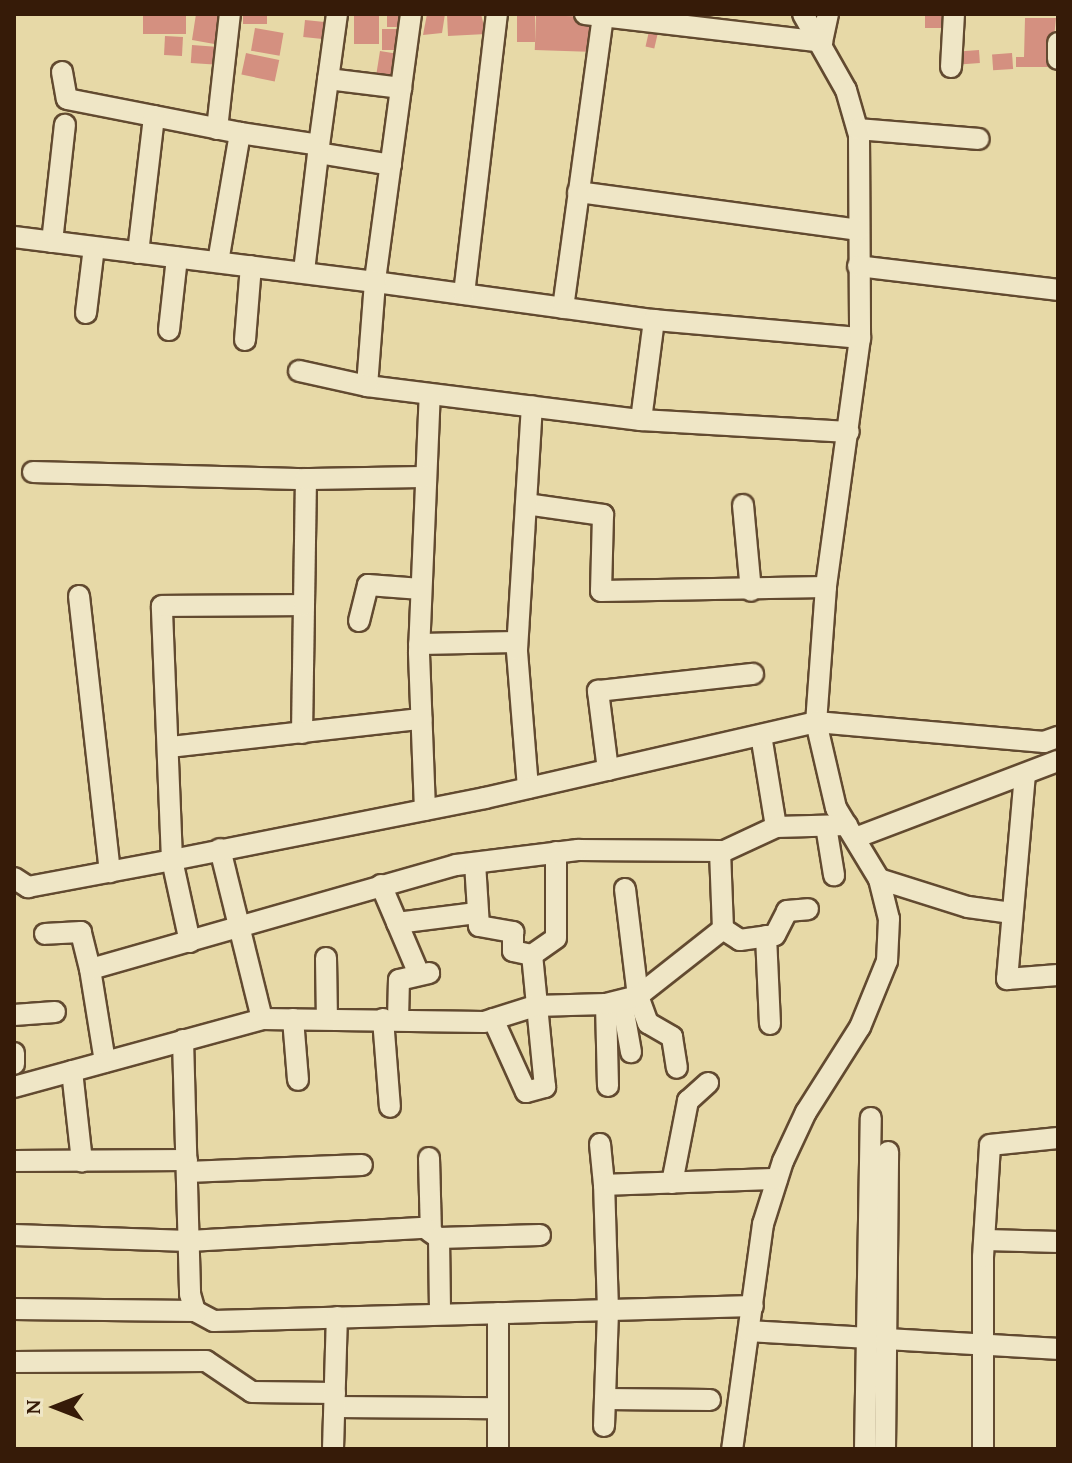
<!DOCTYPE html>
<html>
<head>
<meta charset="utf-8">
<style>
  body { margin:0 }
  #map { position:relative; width:1072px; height:1463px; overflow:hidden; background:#e7d9a7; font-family:"Gentium Book Plus",serif }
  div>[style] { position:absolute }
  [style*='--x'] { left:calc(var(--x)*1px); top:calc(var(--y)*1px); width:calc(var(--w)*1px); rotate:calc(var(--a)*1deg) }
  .building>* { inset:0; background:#d49080; transform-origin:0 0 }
  .roads { filter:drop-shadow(2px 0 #624a30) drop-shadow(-2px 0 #624a30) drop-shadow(0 2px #624a30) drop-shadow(0 -2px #624a30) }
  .minor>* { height:20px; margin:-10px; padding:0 10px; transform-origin:10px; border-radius:10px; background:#efe6c6 }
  span { translate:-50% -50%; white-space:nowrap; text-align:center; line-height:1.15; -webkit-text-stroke:6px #efe6c6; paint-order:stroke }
  .frame { position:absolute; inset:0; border:16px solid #361b08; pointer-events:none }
  .north { position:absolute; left:16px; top:1367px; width:80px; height:80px; -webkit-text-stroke:6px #efe6c6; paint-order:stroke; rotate:270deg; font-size:22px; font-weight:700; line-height:32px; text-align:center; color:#361b08 }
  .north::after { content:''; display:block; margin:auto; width:28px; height:36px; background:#361b08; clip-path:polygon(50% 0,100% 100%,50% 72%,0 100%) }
</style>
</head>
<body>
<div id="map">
  <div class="building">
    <i style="left:143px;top:14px;width:43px;height:20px"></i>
    <i style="clip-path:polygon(196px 14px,223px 14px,220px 45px,192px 40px)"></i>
    <i style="left:243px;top:14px;width:24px;height:10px"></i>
    <i style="left:354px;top:14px;width:25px;height:30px"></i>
    <i style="left:387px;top:14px;width:21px;height:13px"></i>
    <i style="clip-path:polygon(427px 14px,445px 14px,442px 33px,423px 35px)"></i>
    <i style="clip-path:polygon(447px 14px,481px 14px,486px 34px,448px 36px)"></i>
    <i style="left:517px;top:14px;width:18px;height:28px"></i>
    <i style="left:925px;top:14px;width:20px;height:14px"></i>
    <i style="left:536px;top:15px;width:60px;height:35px;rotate:2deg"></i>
    <i style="clip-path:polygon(1025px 18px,1056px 18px,1051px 67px,1016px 67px,1016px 57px,1024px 57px)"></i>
    <i style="left:305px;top:20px;width:27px;height:17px;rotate:6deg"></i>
    <i style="left:650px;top:27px;width:9px;height:20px;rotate:13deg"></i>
    <i style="left:255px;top:28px;width:29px;height:23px;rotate:10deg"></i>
    <i style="left:382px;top:29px;width:23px;height:21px"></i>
    <i style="left:165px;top:36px;width:18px;height:19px;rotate:3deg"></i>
    <i style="left:192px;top:45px;width:27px;height:18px;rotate:4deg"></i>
    <i style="left:979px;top:50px;width:13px;height:17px;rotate:86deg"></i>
    <i style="left:380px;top:51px;width:25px;height:26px;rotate:9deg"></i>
    <i style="left:246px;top:53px;width:34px;height:22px;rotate:12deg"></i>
    <i style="left:1012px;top:53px;width:16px;height:20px;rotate:86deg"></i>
  </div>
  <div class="roads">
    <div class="minor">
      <i style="--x:337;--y:14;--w:140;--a:97.8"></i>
      <i style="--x:318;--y:153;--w:74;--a:9.3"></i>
      <i style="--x:411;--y:14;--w:270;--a:97.7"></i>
      <i style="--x:375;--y:282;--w:282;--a:7.8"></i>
      <i style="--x:654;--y:320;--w:207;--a:5"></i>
      <i style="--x:860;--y:338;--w:251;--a:97.8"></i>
      <i style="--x:826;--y:587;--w:135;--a:94.2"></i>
      <i style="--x:816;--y:722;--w:88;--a:76.9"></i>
      <i style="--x:836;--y:808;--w:83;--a:58.8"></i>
      <i style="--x:879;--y:879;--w:41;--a:76"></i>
      <i style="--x:889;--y:919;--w:42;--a:92.7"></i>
      <i style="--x:887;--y:961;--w:71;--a:112.2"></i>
      <i style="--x:860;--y:1027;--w:101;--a:122.4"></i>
      <i style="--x:806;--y:1112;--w:54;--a:115.1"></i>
      <i style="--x:783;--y:1161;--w:66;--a:107.6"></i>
      <i style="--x:763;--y:1224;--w:227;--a:97.8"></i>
      <i style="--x:585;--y:14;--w:239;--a:6.7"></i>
      <i style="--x:822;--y:42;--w:29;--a:-78"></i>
      <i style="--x:803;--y:14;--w:87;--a:60.5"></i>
      <i style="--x:846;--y:90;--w:47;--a:73.9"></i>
      <i style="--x:859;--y:135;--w:203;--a:89.7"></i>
      <i style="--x:1058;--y:59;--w:16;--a:-90"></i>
      <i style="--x:951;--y:67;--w:53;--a:-86.8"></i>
      <i style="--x:62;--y:72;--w:27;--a:80"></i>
      <i style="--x:67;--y:99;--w:176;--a:11.1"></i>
      <i style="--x:328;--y:79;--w:74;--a:7"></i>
      <i style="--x:217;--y:129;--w:116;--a:-83.6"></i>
      <i style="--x:858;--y:129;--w:121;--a:4.7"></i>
      <i style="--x:578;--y:192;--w:283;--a:7.7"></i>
      <i style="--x:14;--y:237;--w:364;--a:7.1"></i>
      <i style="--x:375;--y:282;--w:104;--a:94.4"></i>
      <i style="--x:367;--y:386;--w:276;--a:7.1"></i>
      <i style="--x:641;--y:420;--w:208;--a:3.3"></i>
      <i style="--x:52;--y:242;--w:118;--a:-83.7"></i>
      <i style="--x:138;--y:253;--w:138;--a:-83.3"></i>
      <i style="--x:218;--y:262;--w:131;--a:-80.3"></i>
      <i style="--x:240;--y:133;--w:80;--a:8.6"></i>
      <i style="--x:858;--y:266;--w:201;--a:6.8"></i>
      <i style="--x:304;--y:271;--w:119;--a:-83.2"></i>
      <i style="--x:464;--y:294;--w:282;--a:-83.3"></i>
      <i style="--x:563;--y:308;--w:295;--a:-82.2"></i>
      <i style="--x:86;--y:313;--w:66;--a:-83.1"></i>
      <i style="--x:169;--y:330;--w:73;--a:-83.7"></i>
      <i style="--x:245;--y:340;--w:74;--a:-85.4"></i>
      <i style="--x:299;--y:371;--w:70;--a:12.4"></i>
      <i style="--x:641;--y:420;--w:101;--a:-82.6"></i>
      <i style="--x:33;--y:472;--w:273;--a:1.5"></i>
      <i style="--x:526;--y:504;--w:78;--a:8.1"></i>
      <i style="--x:603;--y:515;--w:76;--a:91.5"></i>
      <i style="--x:601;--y:591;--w:225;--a:-1"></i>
      <i style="--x:743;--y:505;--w:86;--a:84.7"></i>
      <i style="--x:79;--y:596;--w:278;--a:83.6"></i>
      <i style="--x:359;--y:621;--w:37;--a:-76"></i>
      <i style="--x:368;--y:585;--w:53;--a:4.3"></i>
      <i style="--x:419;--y:644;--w:98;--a:-1.2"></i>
      <i style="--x:302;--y:733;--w:128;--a:-89.1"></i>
      <i style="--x:761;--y:735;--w:93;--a:80.7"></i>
      <i style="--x:170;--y:747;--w:253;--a:-6.4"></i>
      <i style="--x:608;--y:770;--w:80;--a:-97.2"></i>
      <i style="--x:598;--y:691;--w:156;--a:-6.3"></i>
      <i style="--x:1025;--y:774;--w:206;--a:95"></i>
      <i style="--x:1007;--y:979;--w:51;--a:-4.5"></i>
      <i style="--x:528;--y:788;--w:138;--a:-94.6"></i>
      <i style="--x:517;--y:650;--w:244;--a:-86.5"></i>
      <i style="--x:425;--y:810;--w:158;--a:-92.2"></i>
      <i style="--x:419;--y:652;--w:258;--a:-87.6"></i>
      <i style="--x:826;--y:826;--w:50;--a:80.7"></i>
      <i style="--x:855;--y:838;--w:217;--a:-20.8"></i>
      <i style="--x:220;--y:849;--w:175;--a:76.1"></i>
      <i style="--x:720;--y:853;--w:62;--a:-24.9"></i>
      <i style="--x:776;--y:827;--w:71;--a:-1.6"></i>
      <i style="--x:475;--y:863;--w:63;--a:86.4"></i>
      <i style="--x:479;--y:926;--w:35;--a:10"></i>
      <i style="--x:513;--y:932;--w:19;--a:90"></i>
      <i style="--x:513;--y:951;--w:19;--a:12"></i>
      <i style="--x:532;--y:955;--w:29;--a:-35"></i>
      <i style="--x:556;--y:938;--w:86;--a:-90"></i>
      <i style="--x:14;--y:878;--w:17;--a:33"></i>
      <i style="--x:28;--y:887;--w:147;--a:-10.6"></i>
      <i style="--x:172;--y:860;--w:319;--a:-11.2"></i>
      <i style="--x:485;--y:798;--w:340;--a:-12.9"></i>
      <i style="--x:816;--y:722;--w:229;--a:5"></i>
      <i style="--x:1044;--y:742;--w:15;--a:-20"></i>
      <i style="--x:879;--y:879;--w:93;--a:17.5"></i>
      <i style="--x:968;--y:907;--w:44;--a:7.8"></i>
      <i style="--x:381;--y:885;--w:97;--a:66.9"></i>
      <i style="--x:625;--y:889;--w:108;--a:83.1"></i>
      <i style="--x:638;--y:996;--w:29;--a:70"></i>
      <i style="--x:648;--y:1023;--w:28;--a:30"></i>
      <i style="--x:672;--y:1037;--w:31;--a:81"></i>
      <i style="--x:397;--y:923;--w:80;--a:-7.2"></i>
      <i style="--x:723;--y:929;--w:20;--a:33"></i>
      <i style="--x:740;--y:940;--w:35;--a:-8"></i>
      <i style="--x:775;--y:935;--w:27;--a:-63"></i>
      <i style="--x:787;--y:911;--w:21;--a:-5"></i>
      <i style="--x:766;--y:936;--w:88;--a:87.4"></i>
      <i style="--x:190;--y:942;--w:84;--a:-102.4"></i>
      <i style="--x:172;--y:860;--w:254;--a:-92.3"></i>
      <i style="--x:162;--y:606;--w:142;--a:-0.4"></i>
      <i style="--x:304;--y:605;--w:126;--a:-89.1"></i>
      <i style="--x:306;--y:479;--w:120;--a:-1"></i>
      <i style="--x:326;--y:958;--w:61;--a:89.1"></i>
      <i style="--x:90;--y:969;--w:94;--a:80.8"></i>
      <i style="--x:622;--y:1001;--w:52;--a:80"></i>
      <i style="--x:606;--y:1004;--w:82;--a:88.6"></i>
      <i style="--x:14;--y:1015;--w:41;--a:-4.2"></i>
      <i style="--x:293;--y:1019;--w:61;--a:85.3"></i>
      <i style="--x:383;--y:1019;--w:88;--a:85.5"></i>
      <i style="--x:493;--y:1019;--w:80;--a:65.7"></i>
      <i style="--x:526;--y:1092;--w:20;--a:-15"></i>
      <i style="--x:545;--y:1087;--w:133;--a:-95.6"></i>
      <i style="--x:398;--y:1020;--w:40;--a:-88.6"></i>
      <i style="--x:399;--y:980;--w:31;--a:-13"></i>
      <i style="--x:183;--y:1040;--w:254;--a:88.4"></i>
      <i style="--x:190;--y:1294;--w:18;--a:74"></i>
      <i style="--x:195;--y:1311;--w:21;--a:28"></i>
      <i style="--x:214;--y:1321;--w:539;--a:-1.59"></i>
      <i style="--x:14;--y:1053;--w:11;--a:90"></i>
      <i style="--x:72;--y:1071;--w:91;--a:83.7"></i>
      <i style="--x:14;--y:1087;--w:257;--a:-15.3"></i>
      <i style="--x:262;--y:1019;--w:222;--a:0.8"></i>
      <i style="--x:484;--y:1022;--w:53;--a:-17.4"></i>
      <i style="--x:535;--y:1006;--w:71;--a:-1.6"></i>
      <i style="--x:606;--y:1004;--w:33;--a:-14"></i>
      <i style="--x:638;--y:996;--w:108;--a:-38.2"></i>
      <i style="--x:723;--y:929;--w:78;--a:-92.2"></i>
      <i style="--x:720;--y:851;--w:142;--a:-179.6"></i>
      <i style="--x:578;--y:850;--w:123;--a:173"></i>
      <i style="--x:456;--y:865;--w:380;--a:164.1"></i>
      <i style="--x:90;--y:969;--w:38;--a:-104"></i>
      <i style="--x:81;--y:932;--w:36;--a:177"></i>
      <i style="--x:600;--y:1144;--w:41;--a:84.4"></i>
      <i style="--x:429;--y:1158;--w:74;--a:88.5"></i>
      <i style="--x:14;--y:1161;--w:173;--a:-0.3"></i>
      <i style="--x:187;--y:1172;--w:175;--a:-2.3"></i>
      <i style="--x:672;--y:1183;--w:84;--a:-79"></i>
      <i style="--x:688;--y:1101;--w:27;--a:-42"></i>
      <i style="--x:14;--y:1235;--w:175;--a:2"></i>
      <i style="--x:189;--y:1241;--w:236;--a:-3.2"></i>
      <i style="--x:425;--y:1228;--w:17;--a:36"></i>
      <i style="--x:439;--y:1238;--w:76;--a:89.2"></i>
      <i style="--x:439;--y:1238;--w:101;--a:-1.7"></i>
      <i style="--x:987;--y:1240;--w:71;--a:1.6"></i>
      <i style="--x:14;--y:1309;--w:181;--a:0.6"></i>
      <i style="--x:749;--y:1331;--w:310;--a:3.3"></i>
      <i style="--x:14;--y:1362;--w:192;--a:-0.3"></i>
      <i style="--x:206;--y:1361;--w:55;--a:34"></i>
      <i style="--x:252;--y:1392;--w:83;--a:0.7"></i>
      <i style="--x:605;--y:1399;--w:105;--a:0.5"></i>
      <i style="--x:335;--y:1407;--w:163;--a:0.4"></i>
      <i style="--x:604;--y:1426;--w:116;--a:-88"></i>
      <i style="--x:608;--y:1310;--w:125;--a:-91.8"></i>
      <i style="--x:604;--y:1185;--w:173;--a:-2"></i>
      <i style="--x:333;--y:1449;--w:132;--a:-88.3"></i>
      <i style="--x:498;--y:1449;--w:136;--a:-90"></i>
      <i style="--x:865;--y:1449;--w:331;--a:-89"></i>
      <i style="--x:885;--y:1449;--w:297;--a:-89.4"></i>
      <i style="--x:983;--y:1449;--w:192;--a:-90"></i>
      <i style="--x:983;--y:1257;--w:112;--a:-86.4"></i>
      <i style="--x:990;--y:1145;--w:68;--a:-5.9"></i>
    </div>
  </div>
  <div class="frame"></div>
  <div class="north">N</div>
</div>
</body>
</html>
